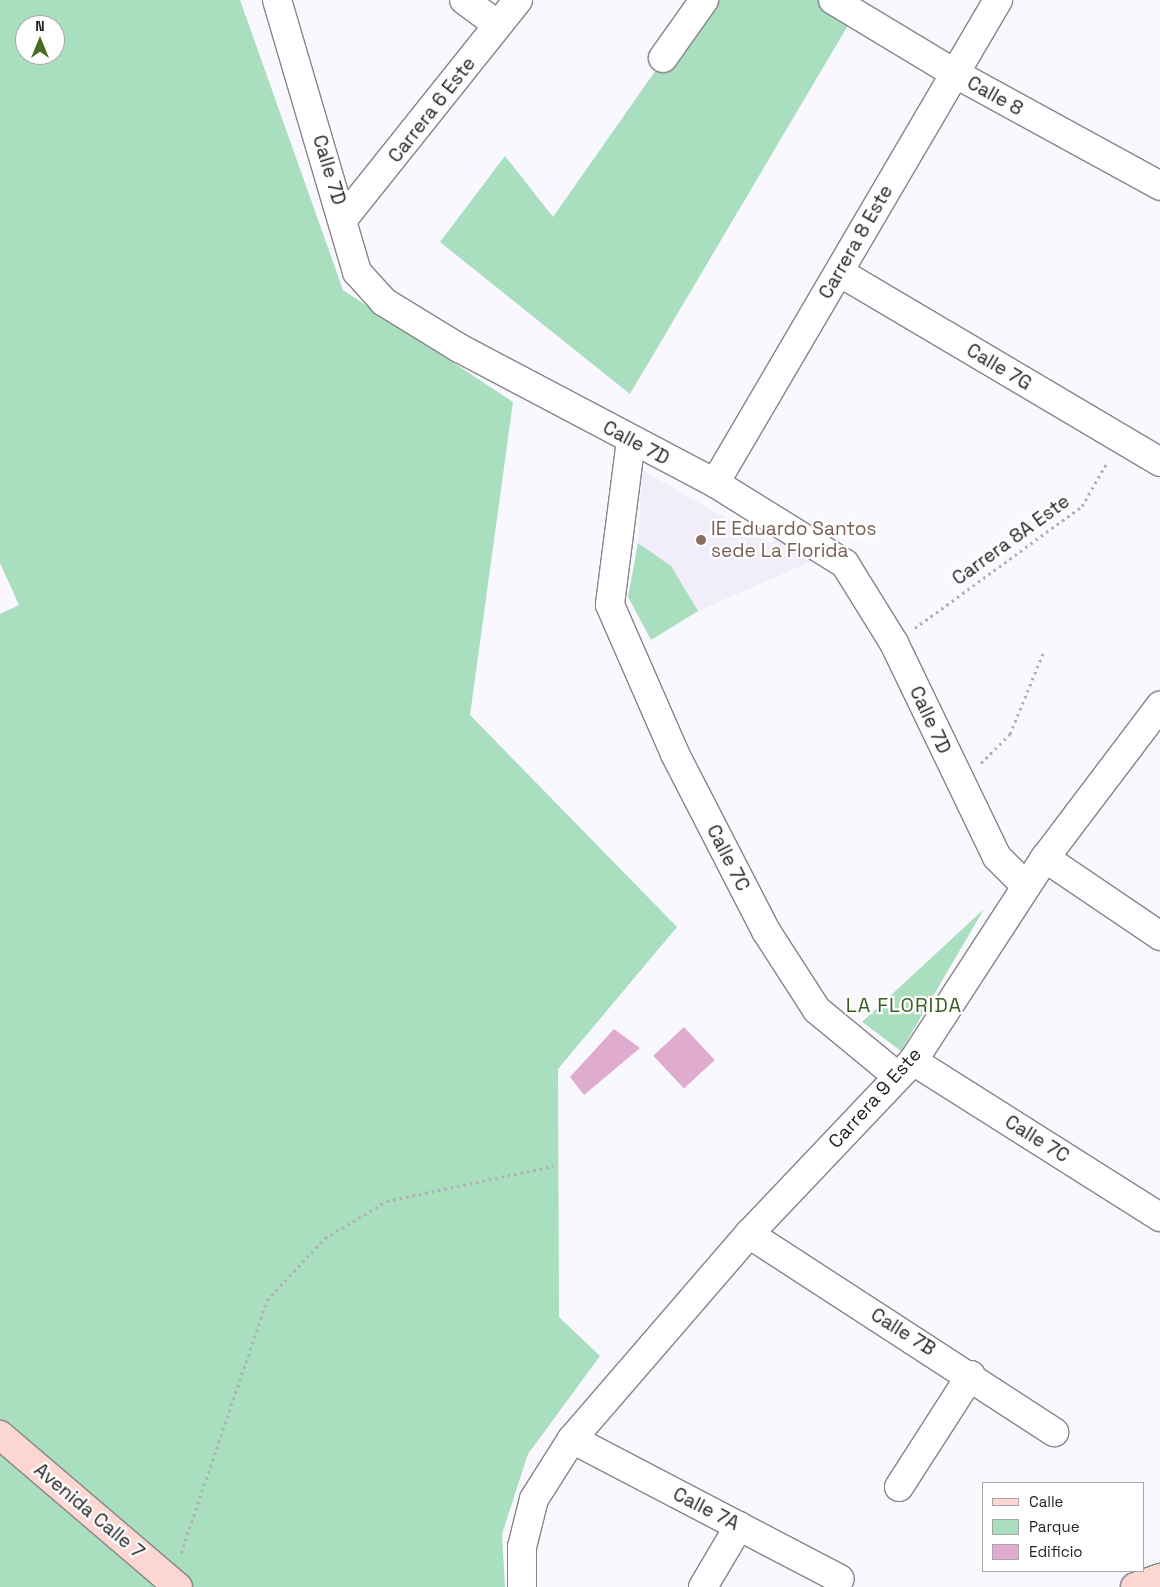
<!DOCTYPE html>
<html>
<head>
<meta charset="utf-8">
<style>
  body { margin:0 }
  #map { position:relative; width:1160px; height:1587px; overflow:hidden; background:#faf8ff; font-family:"Space Grotesk",sans-serif }
  div>[style] { position:absolute }
  [style*='--x'] { left:calc(var(--x)*1px); top:calc(var(--y)*1px); width:calc(var(--w)*1px); rotate:calc(var(--a)*1deg) }
  .built>* { inset:0; background:#f1edfb }
  .green>* { inset:0; background:#a9debf }
  .building>* { inset:0; background:#dfabce; transform-origin:0 0 }
  .path>* { height:3px; margin-top:-1.5px; transform-origin:0; background:repeating-linear-gradient(90deg,#b0afb4 0 2.5px,transparent 0 6.5px) }
  .roads { filter:drop-shadow(1px 0 #86858a) drop-shadow(-1px 0 #86858a) drop-shadow(0 1px #86858a) drop-shadow(0 -1px #86858a) }
  .minor>* { height:28px; margin:-14px; padding:0 14px; transform-origin:14px; border-radius:14px; background:#fff }
  .major>* { height:28px; margin:-14px; padding:0 14px; transform-origin:14px; border-radius:14px; background:#fcd6d1 }
  .dots>* { width:14px; height:14px; translate:-50% -50%; box-sizing:border-box; border:2px solid #fff; border-radius:50% }
  span { translate:-50% -50%; white-space:nowrap; text-align:center; line-height:1.15; -webkit-text-stroke:4.5px #fff; paint-order:stroke }
  .street-label { font-size:19px; color:#232224 }
  .education-label { font-size:19px; color:#785e54 }
  .left { translate:0 -50%; text-align:left }
  .neighbourhood-label { font-size:20px; color:#3b5e1e; letter-spacing:1px }
  .legend { position:absolute; left:982px; top:1482px; width:162px; height:90px; box-sizing:border-box; background:#fff; border:1px solid #a7a7a7; margin:0; padding:6px 9px; list-style:none; font-size:15px; color:#232224 }
  .legend li { display:flex; align-items:center; gap:10px; height:25px }
  .legend b { width:25px; border:1px solid #a7a7a7 }
  .north { position:absolute; left:15px; top:15px; width:50px; height:50px; box-sizing:border-box; background:#fff; border:1px solid #a7a7a7; border-radius:50%; rotate:0deg; font-size:14px; font-weight:700; line-height:20px; text-align:center; color:#232224 }
  .north::after { content:''; display:block; margin:auto; width:18px; height:22px; background:#456b25; clip-path:polygon(50% 0,100% 100%,50% 72%,0 100%) }
</style>
</head>
<body>
<div id="map">
  <div class="built">
    <i style="clip-path:polygon(642px 470px,769px 543px,781px 537px,817px 559px,698px 611px,671px 566px,638px 543px)"></i>
  </div>
  <div class="green">
    <i style="clip-path:polygon(evenodd,0 0,240px 0,343px 290px,513px 402px,470px 715px,677px 927px,558px 1069px,559px 1317px,600px 1356px,528px 1454px,502px 1534px,505px 1587px,0 1587px,0 614px,19px 605px,0 563px,0 0,25px 25px,55px 25px,55px 55px,25px 55px,25px 25px)"></i>
    <i style="clip-path:polygon(705px 0,863px 0,630px 394px,440px 242px,505px 156px,553px 217px)"></i>
    <i style="clip-path:polygon(638px 543px,671px 566px,698px 611px,651px 640px,628px 597px)"></i>
    <i style="clip-path:polygon(984px 909px,901px 1051px,862px 1022px)"></i>
  </div>
  <div class="building">
    <i style="left:684px;top:1027px;width:45px;height:42px;rotate:47deg"></i>
    <i style="clip-path:polygon(614px 1029px,640px 1048px,584px 1095px,570px 1077px)"></i>
  </div>
  <div class="path">
    <i style="--x:915;--y:628;--w:207;--a:-36.1"></i>
    <i style="--x:1082;--y:506;--w:52;--a:-60"></i>
    <i style="--x:981;--y:763;--w:41;--a:-45"></i>
    <i style="--x:1010;--y:734;--w:90;--a:-67.7"></i>
    <i style="--x:181;--y:1553;--w:267;--a:-71.2"></i>
    <i style="--x:267;--y:1300;--w:85;--a:-46.9"></i>
    <i style="--x:325;--y:1238;--w:72;--a:-30.8"></i>
    <i style="--x:387;--y:1201;--w:170;--a:-11.9"></i>
  </div>
  <div class="roads">
    <div class="minor">
      <i style="--x:277;--y:0;--w:284;--a:73.6"></i>
      <i style="--x:357;--y:272;--w:40;--a:48"></i>
      <i style="--x:384;--y:302;--w:88;--a:31.5"></i>
      <i style="--x:459;--y:348;--w:289;--a:27.8"></i>
      <i style="--x:715;--y:483;--w:153;--a:31.9"></i>
      <i style="--x:845;--y:564;--w:93;--a:58.2"></i>
      <i style="--x:894;--y:643;--w:237;--a:64.3"></i>
      <i style="--x:997;--y:857;--w:41;--a:45"></i>
      <i style="--x:464;--y:0;--w:42;--a:36.3"></i>
      <i style="--x:833;--y:0;--w:141;--a:31.1"></i>
      <i style="--x:954;--y:73;--w:235;--a:28.7"></i>
      <i style="--x:663;--y:58;--w:71;--a:-54.7"></i>
      <i style="--x:344;--y:218;--w:279;--a:-51.4"></i>
      <i style="--x:839;--y:272;--w:373;--a:30.6"></i>
      <i style="--x:631;--y:440;--w:166;--a:97.3"></i>
      <i style="--x:610;--y:605;--w:163;--a:66.4"></i>
      <i style="--x:675;--y:754;--w:199;--a:62.8"></i>
      <i style="--x:766;--y:931;--w:94;--a:57.2"></i>
      <i style="--x:817;--y:1010;--w:104;--a:39.5"></i>
      <i style="--x:715;--y:483;--w:560;--a:-59.63"></i>
      <i style="--x:1045;--y:858;--w:139;--a:34.1"></i>
      <i style="--x:913;--y:1061;--w:292;--a:32.3"></i>
      <i style="--x:749;--y:1234;--w:364;--a:33"></i>
      <i style="--x:572;--y:1439;--w:302;--a:27.6"></i>
      <i style="--x:899;--y:1487;--w:133;--a:-57.3"></i>
      <i style="--x:522;--y:1587;--w:40;--a:-90"></i>
      <i style="--x:522;--y:1547;--w:49;--a:-76"></i>
      <i style="--x:534;--y:1499;--w:71;--a:-57.7"></i>
      <i style="--x:572;--y:1439;--w:271;--a:-49.2"></i>
      <i style="--x:749;--y:1234;--w:238;--a:-46.5"></i>
      <i style="--x:913;--y:1061;--w:242;--a:-57"></i>
      <i style="--x:1045;--y:858;--w:191;--a:-52.9"></i>
      <i style="--x:703;--y:1587;--w:71;--a:-59.5"></i>
    </div>
    <div class="major">
      <i style="--x:0;--y:1435;--w:234;--a:40.5"></i>
      <i style="--x:1135;--y:1587;--w:27;--a:-20"></i>
    </div>
  </div>
  <div class="dots">
    <i style="left:701px;top:540px;background:#8d6e63"></i>
  </div>
  <div class="street-label">
    <span style="left:995px;top:96px;rotate:29deg">Calle 8</span>
    <span style="left:432px;top:110px;rotate:-52deg">Carrera 6 Este</span>
    <span style="left:329px;top:170px;rotate:73deg">Calle 7D</span>
    <span style="left:856px;top:242px;rotate:-60deg">Carrera 8 Este</span>
    <span style="left:999px;top:367px;rotate:31deg">Calle 7G</span>
    <span style="left:636px;top:443px;rotate:28deg">Calle 7D</span>
    <span style="left:1011px;top:540px;rotate:-36deg">Carrera 8A Este</span>
    <span style="left:930px;top:720px;rotate:65deg">Calle 7D</span>
    <span style="left:728px;top:858px;rotate:63deg">Calle 7C</span>
    <span style="left:875px;top:1098px;rotate:-48deg">Carrera 9 Este</span>
    <span style="left:1037px;top:1139px;rotate:32deg">Calle 7C</span>
    <span style="left:903px;top:1332px;rotate:32deg">Calle 7B</span>
    <span style="left:706px;top:1509px;rotate:27deg">Calle 7A</span>
    <span style="left:89px;top:1511px;rotate:40deg">Avenida Calle 7</span>
  </div>
  <div class="education-label">
    <span class="left" style="left:711px;top:540px">IE Eduardo Santos<br>sede La Florida</span>
  </div>
  <div class="neighbourhood-label">
    <span style="left:904px;top:1005px">LA FLORIDA</span>
  </div>
  <ul class="legend">
  <li><b style="height:6px;background:#fcd6d1"></b>Calle</li>
  <li><b style="height:14px;background:#a9debf"></b>Parque</li>
  <li><b style="height:14px;background:#dfabce"></b>Edificio</li>
  </ul>
  <div class="north">N</div>
</div>
</body>
</html>
